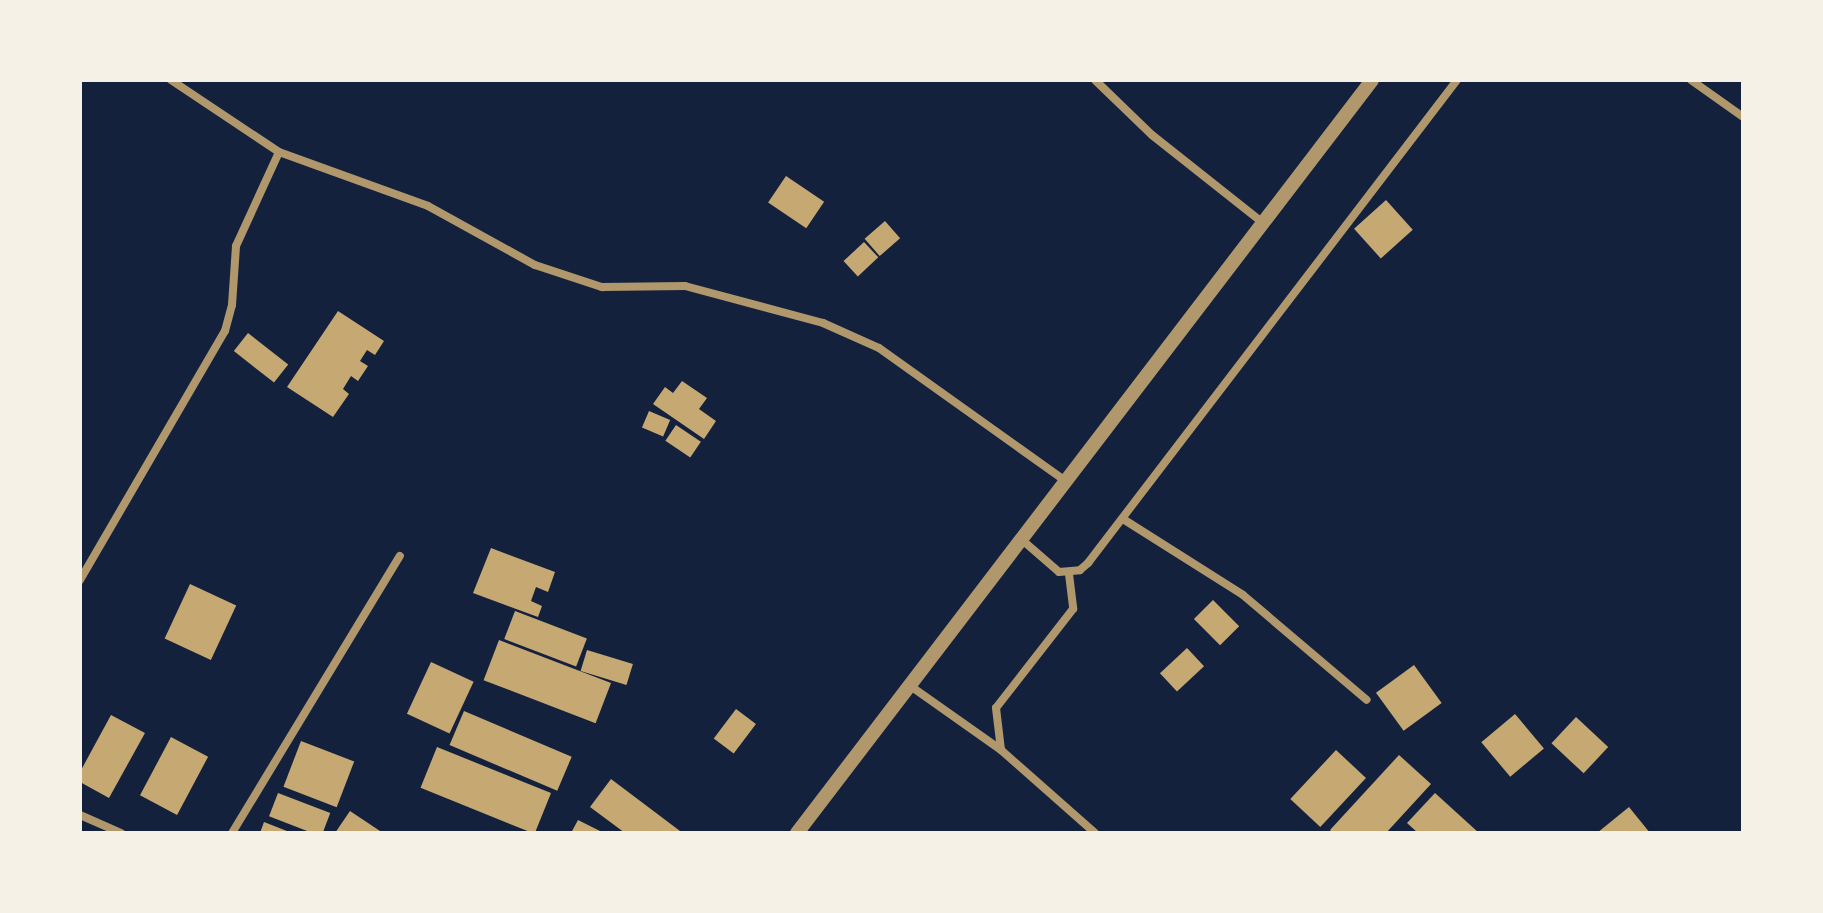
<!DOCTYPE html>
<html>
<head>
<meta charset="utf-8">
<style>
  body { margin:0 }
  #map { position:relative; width:1823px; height:913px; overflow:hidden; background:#14213d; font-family:Inter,sans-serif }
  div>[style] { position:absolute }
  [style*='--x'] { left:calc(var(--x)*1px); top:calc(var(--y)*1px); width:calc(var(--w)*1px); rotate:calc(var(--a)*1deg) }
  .building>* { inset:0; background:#c6a872; transform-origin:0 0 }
  .minor>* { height:8px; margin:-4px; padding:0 4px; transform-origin:4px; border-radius:4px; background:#b1986c }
  .tertiary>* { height:14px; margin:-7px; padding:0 7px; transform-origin:7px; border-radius:7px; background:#b1986c }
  span { translate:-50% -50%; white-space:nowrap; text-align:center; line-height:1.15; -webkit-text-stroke:6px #f6f1e7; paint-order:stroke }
  .frame { position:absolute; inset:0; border:82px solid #f6f1e7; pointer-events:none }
</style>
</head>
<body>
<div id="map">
  <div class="building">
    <i style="left:786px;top:176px;width:46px;height:32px;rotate:34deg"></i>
    <i style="left:1386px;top:200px;width:40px;height:43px;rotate:48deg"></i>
    <i style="left:885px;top:221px;width:23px;height:27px;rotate:49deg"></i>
    <i style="left:864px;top:242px;width:21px;height:28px;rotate:47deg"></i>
    <i style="clip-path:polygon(338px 311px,384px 341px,375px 355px,367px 350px,360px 361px,368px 366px,358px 381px,351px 376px,343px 389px,349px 394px,333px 417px,287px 387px)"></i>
    <i style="left:248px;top:333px;width:51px;height:23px;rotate:38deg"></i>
    <i style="clip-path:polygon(682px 381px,707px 398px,699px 409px,716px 421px,704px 439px,653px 404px,665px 387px,673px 393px)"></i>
    <i style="left:649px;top:411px;width:23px;height:18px;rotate:23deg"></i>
    <i style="left:676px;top:425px;width:30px;height:19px;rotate:34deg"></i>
    <i style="clip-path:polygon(491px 548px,555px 572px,548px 592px,536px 587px,531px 601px,542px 606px,538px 617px,473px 593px)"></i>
    <i style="left:190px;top:584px;width:51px;height:60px;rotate:25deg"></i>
    <i style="left:1213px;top:600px;width:37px;height:27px;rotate:45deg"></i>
    <i style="left:515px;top:611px;width:77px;height:30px;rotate:21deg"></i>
    <i style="left:499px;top:640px;width:120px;height:43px;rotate:21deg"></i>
    <i style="left:1187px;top:648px;width:25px;height:37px;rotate:47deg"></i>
    <i style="left:587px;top:650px;width:48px;height:22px;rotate:17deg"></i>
    <i style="left:431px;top:662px;width:47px;height:57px;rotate:25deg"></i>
    <i style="left:1414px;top:665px;width:47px;height:47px;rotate:54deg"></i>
    <i style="left:736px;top:709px;width:25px;height:37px;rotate:37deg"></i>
    <i style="left:464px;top:711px;width:117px;height:37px;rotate:23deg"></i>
    <i style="left:1515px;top:714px;width:45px;height:44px;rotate:50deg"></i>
    <i style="clip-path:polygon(111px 715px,145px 733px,109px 798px,80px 782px,80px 772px)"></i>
    <i style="left:1576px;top:717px;width:44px;height:36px;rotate:43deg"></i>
    <i style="left:171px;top:737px;width:42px;height:66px;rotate:28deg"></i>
    <i style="left:301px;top:741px;width:57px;height:49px;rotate:21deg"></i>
    <i style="left:437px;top:747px;width:123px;height:44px;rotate:22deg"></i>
    <i style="left:1336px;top:750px;width:41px;height:67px;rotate:43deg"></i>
    <i style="clip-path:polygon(1399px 755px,1431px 784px,1386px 833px,1333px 833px,1330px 830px)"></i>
    <i style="clip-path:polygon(611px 779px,680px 831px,679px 833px,625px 833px,590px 807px)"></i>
    <i style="left:278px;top:793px;width:56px;height:25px;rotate:21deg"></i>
    <i style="clip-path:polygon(1435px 793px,1479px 833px,1418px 833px,1407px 823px)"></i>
    <i style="clip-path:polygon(1629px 807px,1650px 833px,1597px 833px)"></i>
    <i style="clip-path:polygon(350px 811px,383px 833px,335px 833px)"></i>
    <i style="clip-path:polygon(578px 820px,604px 833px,571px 833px)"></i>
    <i style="clip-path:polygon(264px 822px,292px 833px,260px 833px)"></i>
  </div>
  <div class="minor">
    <i style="--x:171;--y:80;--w:130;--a:33.7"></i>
    <i style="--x:279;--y:152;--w:158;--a:19.9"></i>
    <i style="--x:428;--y:206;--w:122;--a:28.9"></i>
    <i style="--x:535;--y:265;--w:71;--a:18.2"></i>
    <i style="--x:602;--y:287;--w:83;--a:-0.7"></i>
    <i style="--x:685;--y:286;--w:143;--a:15"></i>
    <i style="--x:823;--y:323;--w:61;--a:24.1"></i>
    <i style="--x:879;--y:348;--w:227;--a:35.5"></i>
    <i style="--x:1095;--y:80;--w:79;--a:44"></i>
    <i style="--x:1152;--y:135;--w:142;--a:38.4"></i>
    <i style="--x:1691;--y:80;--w:64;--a:35.4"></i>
    <i style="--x:1123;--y:519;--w:142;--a:32.3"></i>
    <i style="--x:1243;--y:595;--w:162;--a:40.3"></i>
    <i style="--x:1021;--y:539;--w:50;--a:41"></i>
    <i style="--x:1059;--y:572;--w:21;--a:-5"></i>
    <i style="--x:1080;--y:570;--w:11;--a:-41"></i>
    <i style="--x:1088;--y:563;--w:608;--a:-52.62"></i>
    <i style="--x:1069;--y:574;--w:35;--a:83"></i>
    <i style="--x:1073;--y:609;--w:125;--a:127.9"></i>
    <i style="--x:996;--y:708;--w:42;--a:83.2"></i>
    <i style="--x:1001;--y:750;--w:125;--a:41.4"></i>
    <i style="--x:80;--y:580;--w:288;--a:-59.8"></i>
    <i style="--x:225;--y:331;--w:27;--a:-75"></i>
    <i style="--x:232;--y:305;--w:59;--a:-86.1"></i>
    <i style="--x:236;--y:246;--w:103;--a:-65.4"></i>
    <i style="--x:909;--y:685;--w:113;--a:35.2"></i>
    <i style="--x:80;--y:815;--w:45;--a:23.7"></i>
    <i style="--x:232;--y:833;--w:324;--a:-58.8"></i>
  </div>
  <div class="tertiary">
    <i style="--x:797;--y:833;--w:947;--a:-52.63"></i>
  </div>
  <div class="frame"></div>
</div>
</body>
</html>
